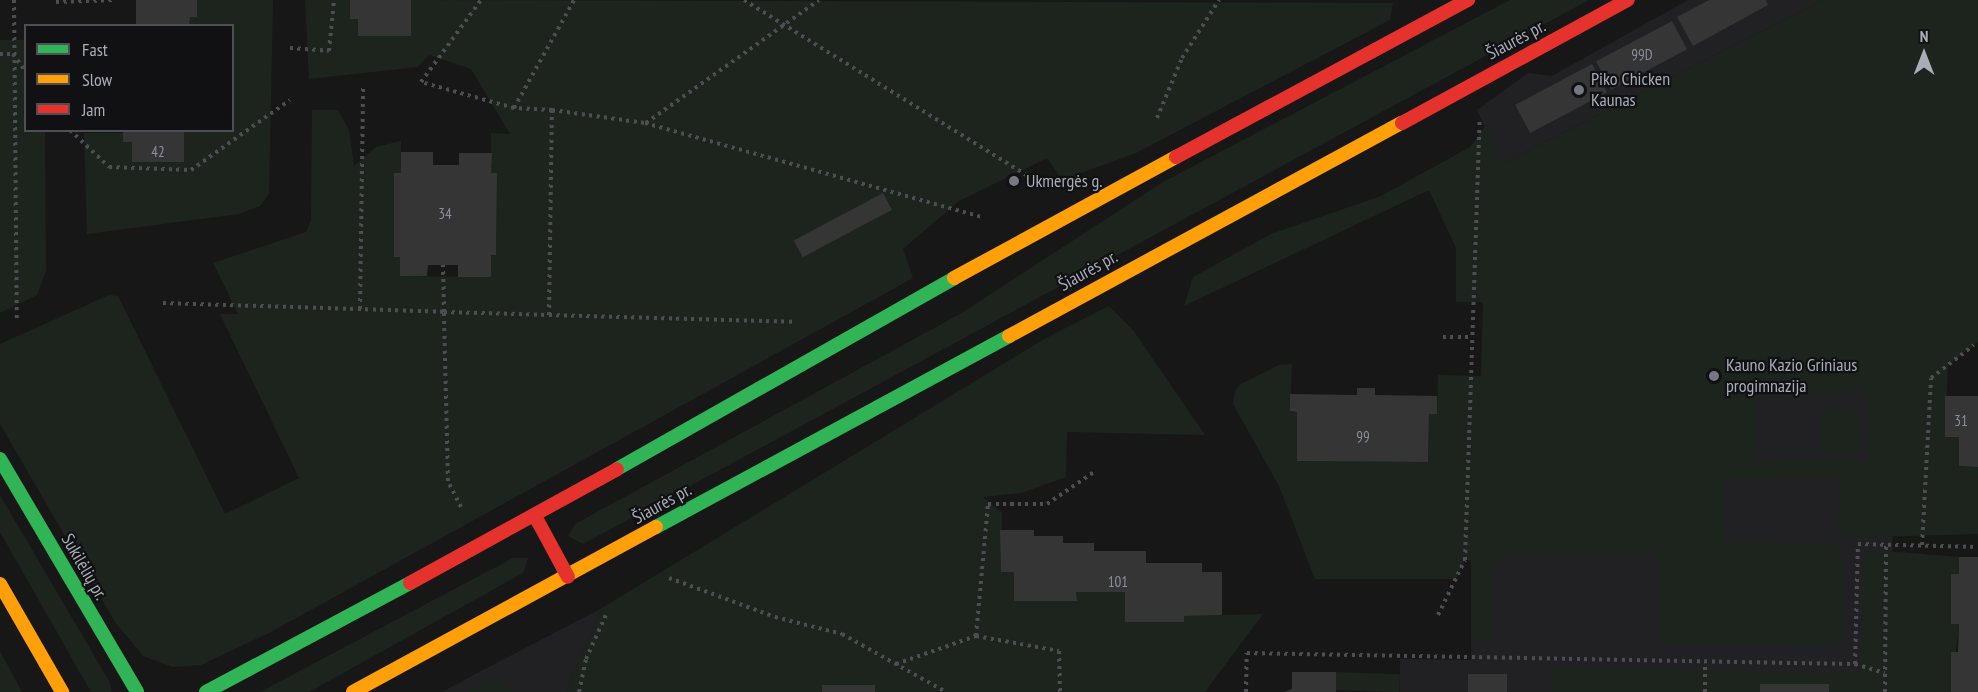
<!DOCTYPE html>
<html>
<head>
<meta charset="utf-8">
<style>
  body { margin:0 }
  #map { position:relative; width:1978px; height:692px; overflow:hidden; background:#171717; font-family:"PT Sans Narrow",sans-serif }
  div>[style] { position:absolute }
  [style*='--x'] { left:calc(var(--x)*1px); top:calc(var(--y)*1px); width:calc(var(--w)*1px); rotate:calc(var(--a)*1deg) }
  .built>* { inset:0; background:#212123 }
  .green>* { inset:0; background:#1d241e; transform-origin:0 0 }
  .building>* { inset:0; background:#353536; transform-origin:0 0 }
  .path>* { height:4px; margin-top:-2px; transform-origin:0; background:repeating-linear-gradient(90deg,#4d4e52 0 3px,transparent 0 7.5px) }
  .fast>* { height:14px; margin:-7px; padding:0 7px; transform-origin:7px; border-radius:7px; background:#30b455 }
  .slow>* { height:14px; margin:-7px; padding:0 7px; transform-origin:7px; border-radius:7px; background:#ff9f0a }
  .jam>* { height:14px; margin:-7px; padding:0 7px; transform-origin:7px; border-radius:7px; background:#e5322d }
  .dots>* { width:16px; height:16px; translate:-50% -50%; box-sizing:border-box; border:3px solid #111113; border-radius:50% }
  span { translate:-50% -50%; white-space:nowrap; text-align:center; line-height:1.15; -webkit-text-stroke:4.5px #111113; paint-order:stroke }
  .number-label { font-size:15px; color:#8b8f98 }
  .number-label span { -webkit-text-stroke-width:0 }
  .street-label { font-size:18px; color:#a8adb8 }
  .poi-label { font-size:18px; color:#a8adb8 }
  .left { translate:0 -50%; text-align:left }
  .legend { position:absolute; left:24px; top:24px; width:210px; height:108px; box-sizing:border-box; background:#111113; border:2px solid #4d4f55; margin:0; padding:8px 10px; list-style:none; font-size:18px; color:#a8adb8 }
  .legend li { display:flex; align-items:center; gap:12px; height:30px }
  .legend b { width:30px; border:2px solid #4d4f55 }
  .north { position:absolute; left:1894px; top:24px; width:60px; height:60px; -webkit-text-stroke:4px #111113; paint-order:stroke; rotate:0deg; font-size:16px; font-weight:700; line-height:24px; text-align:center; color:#a8adb8 }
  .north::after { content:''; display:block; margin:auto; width:21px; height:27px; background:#a8adb8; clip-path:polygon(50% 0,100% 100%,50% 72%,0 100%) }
</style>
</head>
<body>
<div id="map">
  <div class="built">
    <i style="clip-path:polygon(1688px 0,1823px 0,1502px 164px,1477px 110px,1528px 73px,1552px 76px)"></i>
    <i style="clip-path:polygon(1978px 0,1893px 322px,1892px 692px,1400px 692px,1400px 659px,1471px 660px,1472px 431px)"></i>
    <i style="clip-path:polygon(602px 608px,566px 692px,442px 692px,481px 671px)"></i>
  </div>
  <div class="green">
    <i style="clip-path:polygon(197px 0,273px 0,269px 194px,260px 206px,239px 214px,87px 234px,84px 133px,123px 133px,132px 142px,132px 162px,184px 162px,184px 131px,232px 130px,232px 26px,189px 25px,190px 17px,197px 17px)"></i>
    <i style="clip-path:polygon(305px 0,350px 0,350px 19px,358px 19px,358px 36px,411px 36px,411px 0,1393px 3px,1390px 20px,1136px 153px,1062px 180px,1047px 158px,959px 201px,903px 249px,913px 278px,269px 633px,201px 665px,173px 667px,143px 656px,115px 622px,0 424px,0 344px,109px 295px,118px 296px,225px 514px,299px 478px,220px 314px,238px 314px,213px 263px,306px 232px,311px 220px,312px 110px,338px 110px,349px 130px,354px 166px,376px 147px,401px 141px,401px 173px,394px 174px,394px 256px,400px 257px,400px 276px,491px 277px,491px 255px,496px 255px,497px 174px,491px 173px,491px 133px,510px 134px,471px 69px,429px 55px,418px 67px,309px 79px)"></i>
    <i style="clip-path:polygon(1510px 0,1589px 0,583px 544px,568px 536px,575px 524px,960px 314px,1163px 182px)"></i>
    <i style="clip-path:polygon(evenodd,1823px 0,1978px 0,1978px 342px,1948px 365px,1945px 437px,1959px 437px,1959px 466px,1978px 467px,1978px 534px,1838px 538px,1839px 475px,1725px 476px,1725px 542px,1838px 543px,1839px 557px,1843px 557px,1843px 646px,1660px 645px,1658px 553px,1510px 554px,1493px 566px,1492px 640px,1471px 640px,1471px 560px,1465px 560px,1456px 579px,1315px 579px,1279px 486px,1233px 404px,1235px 391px,1241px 384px,1279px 365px,1292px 364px,1290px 411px,1297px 412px,1297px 461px,1428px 462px,1429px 414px,1437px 413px,1438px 375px,1481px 376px,1483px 302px,1456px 302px,1456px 248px,1429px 190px,1184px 306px,1193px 277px,1271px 234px,1381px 196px,1470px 147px,1485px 126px,1502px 164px,1823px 0,1756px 392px,1869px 392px,1869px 459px,1756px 459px,1756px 392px)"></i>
    <i style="clip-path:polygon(0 40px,25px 40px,26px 130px,45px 131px,46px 271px,37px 295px,0 313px)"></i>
    <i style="clip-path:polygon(1109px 306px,1133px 330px,1205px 435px,1067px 432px,1066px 477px,1021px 493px,983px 497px,1002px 513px,1001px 572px,1014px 572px,1014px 601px,1076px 601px,1076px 592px,1125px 592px,1126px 622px,1184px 622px,1184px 616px,1263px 614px,1205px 692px,875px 692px,822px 685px,822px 692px,566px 692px,602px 608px,1046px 338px)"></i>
    <i style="left:1821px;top:409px;width:37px;height:43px"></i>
    <i style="clip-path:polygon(0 495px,109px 681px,112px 692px,91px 692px,0 532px)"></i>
    <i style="clip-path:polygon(1899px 552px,1959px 557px,1959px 574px,1951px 574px,1951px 624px,1959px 624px,1951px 692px,1829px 692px,1760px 684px,1760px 692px,1552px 692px,1552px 667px,1861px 673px,1863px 553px)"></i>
    <i style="clip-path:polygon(513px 558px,528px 558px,523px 573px,309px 692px,260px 692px)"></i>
    <i style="clip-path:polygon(0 651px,22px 692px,0 692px)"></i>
    <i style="left:1336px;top:672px;width:64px;height:18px;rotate:2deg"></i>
    <i style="clip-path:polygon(489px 679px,504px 681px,513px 692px,465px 692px)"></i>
  </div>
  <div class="building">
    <i style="clip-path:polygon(136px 0,197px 0,197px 17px,190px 17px,189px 26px,136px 26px)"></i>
    <i style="clip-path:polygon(350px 0,411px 0,411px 36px,358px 36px,358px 19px,350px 19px)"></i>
    <i style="clip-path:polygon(1709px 0,1766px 0,1768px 5px,1693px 46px,1677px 17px)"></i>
    <i style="left:1672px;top:21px;width:32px;height:86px;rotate:62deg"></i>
    <i style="left:1592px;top:64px;width:32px;height:87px;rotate:62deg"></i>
    <i style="clip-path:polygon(123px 130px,184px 130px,184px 162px,132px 162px,132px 142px,123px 142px)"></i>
    <i style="clip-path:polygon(401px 152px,433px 152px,433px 165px,459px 165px,459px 153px,492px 153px,491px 173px,497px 173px,496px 255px,491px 255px,491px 277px,458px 277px,458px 265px,428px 265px,427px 276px,400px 276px,400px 257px,394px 257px,394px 173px,401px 173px)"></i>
    <i style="left:883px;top:193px;width:19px;height:101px;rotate:62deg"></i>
    <i style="clip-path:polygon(1357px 388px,1375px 388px,1375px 395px,1437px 396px,1437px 414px,1429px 414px,1428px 462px,1297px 461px,1297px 412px,1290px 411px,1290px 394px,1357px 395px)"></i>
    <i style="clip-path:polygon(1945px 396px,1978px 396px,1978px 467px,1959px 466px,1959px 437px,1945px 437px)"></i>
    <i style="clip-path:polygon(1000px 530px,1034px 530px,1034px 536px,1063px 536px,1063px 543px,1094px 543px,1094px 551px,1146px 551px,1146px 563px,1202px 563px,1202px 572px,1222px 572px,1222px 615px,1184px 616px,1184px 622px,1125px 622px,1125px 592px,1076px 592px,1077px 601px,1014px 601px,1014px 572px,1001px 572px)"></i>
    <i style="clip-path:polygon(1959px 557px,1978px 557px,1978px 692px,1951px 692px,1951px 652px,1958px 652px,1959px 624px,1951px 624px,1951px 574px,1959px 574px)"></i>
    <i style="clip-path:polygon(1292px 672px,1336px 672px,1336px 692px,1284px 692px,1292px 689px)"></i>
    <i style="left:1468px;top:674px;width:39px;height:18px"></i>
    <i style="left:1760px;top:684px;width:69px;height:8px"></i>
    <i style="left:822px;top:685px;width:53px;height:7px"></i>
  </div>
  <div class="path">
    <i style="--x:14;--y:0;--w:321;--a:89.5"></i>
    <i style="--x:744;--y:0;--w:351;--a:31.8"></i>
    <i style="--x:56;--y:2;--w:59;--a:-1.9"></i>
    <i style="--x:290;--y:48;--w:39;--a:4"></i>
    <i style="--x:329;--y:51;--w:51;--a:-84.4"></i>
    <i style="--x:0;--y:54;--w:13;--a:0"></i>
    <i style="--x:13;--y:54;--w:22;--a:54"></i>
    <i style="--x:514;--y:108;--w:124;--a:-60.9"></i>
    <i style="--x:552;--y:110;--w:94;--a:8"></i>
    <i style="--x:645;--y:123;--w:350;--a:15.6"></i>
    <i style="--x:1157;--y:118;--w:65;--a:-67.4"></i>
    <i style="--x:1182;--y:58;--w:69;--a:-57.5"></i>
    <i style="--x:646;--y:123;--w:212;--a:-35.4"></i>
    <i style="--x:70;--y:130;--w:54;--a:43.5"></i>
    <i style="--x:109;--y:167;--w:82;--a:2.1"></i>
    <i style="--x:191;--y:170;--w:121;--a:-35.3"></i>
    <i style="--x:163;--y:303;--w:281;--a:1.8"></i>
    <i style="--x:444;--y:312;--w:47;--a:-91.2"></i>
    <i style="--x:360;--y:309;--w:225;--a:-89.2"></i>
    <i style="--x:549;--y:315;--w:245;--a:1.6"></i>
    <i style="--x:1443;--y:337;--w:30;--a:0"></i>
    <i style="--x:461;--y:507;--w:29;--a:-117"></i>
    <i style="--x:448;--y:481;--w:169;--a:-91.4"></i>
    <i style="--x:444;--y:312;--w:105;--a:1.6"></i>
    <i style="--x:549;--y:315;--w:205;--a:-89.2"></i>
    <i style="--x:552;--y:110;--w:38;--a:-177"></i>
    <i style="--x:514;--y:108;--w:97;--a:-164.4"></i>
    <i style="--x:421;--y:82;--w:102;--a:-53.8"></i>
    <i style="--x:1922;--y:545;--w:167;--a:-86.9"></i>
    <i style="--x:1931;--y:378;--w:54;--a:-37.5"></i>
    <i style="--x:669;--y:578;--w:113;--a:20.2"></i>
    <i style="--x:775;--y:617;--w:69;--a:14.2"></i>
    <i style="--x:842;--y:634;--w:119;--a:29.1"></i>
    <i style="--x:1438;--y:615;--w:61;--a:-63.9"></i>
    <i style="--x:1465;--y:560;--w:441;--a:-88.1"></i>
    <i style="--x:976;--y:636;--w:84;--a:10.2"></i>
    <i style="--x:1059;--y:651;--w:41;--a:88.6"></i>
    <i style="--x:896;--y:664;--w:85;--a:-19.3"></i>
    <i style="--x:976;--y:636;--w:133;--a:-84.8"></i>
    <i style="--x:988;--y:504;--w:59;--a:0"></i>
    <i style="--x:1047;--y:504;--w:57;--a:-34.2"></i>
    <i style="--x:1855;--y:664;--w:31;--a:17"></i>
    <i style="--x:579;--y:692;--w:34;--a:-78"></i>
    <i style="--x:586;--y:659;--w:48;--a:-65.6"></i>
    <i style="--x:1246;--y:692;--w:39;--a:-89"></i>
    <i style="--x:1247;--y:653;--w:608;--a:1.04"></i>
    <i style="--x:1855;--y:664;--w:120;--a:-88.6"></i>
    <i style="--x:1858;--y:544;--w:120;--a:1.4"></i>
    <i style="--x:1705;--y:692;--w:30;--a:-90"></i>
    <i style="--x:1885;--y:692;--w:147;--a:-89.6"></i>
  </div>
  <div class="fast">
    <i style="--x:0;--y:459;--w:270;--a:59.5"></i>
    <i style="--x:617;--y:469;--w:387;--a:-29.5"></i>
    <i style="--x:656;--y:527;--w:401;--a:-28.4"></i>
    <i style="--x:206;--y:692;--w:231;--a:-28.1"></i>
  </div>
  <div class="slow">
    <i style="--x:954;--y:278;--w:253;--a:-28.6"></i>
    <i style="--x:1009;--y:336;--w:447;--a:-28.5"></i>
    <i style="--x:0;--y:584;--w:125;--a:60.1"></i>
    <i style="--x:353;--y:692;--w:345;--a:-28.6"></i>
  </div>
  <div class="jam">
    <i style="--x:1402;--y:123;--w:257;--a:-28.6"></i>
    <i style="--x:1176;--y:157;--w:332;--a:-28.3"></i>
    <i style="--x:535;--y:516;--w:69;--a:61.6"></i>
    <i style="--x:410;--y:583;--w:236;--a:-28.8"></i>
  </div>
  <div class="dots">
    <i style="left:1579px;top:90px;background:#757880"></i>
    <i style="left:1014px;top:181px;background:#757880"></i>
    <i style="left:1714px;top:376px;background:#757880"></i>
  </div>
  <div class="number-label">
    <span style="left:1642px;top:55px">99D</span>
    <span style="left:158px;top:152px">42</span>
    <span style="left:445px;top:214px">34</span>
    <span style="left:1961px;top:421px">31</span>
    <span style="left:1363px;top:437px">99</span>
    <span style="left:1118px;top:582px">101</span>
  </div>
  <div class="street-label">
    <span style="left:1516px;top:40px;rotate:-28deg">Šiaurės pr.</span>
    <span style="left:1088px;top:271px;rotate:-29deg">Šiaurės pr.</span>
    <span style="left:662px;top:504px;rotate:-29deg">Šiaurės pr.</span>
    <span style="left:84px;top:567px;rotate:60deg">Sukilėlių pr.</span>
  </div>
  <div class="poi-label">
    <span class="left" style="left:1591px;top:90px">Piko Chicken<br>Kaunas</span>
    <span class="left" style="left:1026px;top:181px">Ukmergės g.</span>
    <span class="left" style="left:1726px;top:376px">Kauno Kazio Griniaus<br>progimnazija</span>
  </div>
  <ul class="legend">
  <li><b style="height:8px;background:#30b455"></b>Fast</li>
  <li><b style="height:8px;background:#ff9f0a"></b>Slow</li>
  <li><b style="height:8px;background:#e5322d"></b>Jam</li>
  </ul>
  <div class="north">N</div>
</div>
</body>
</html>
